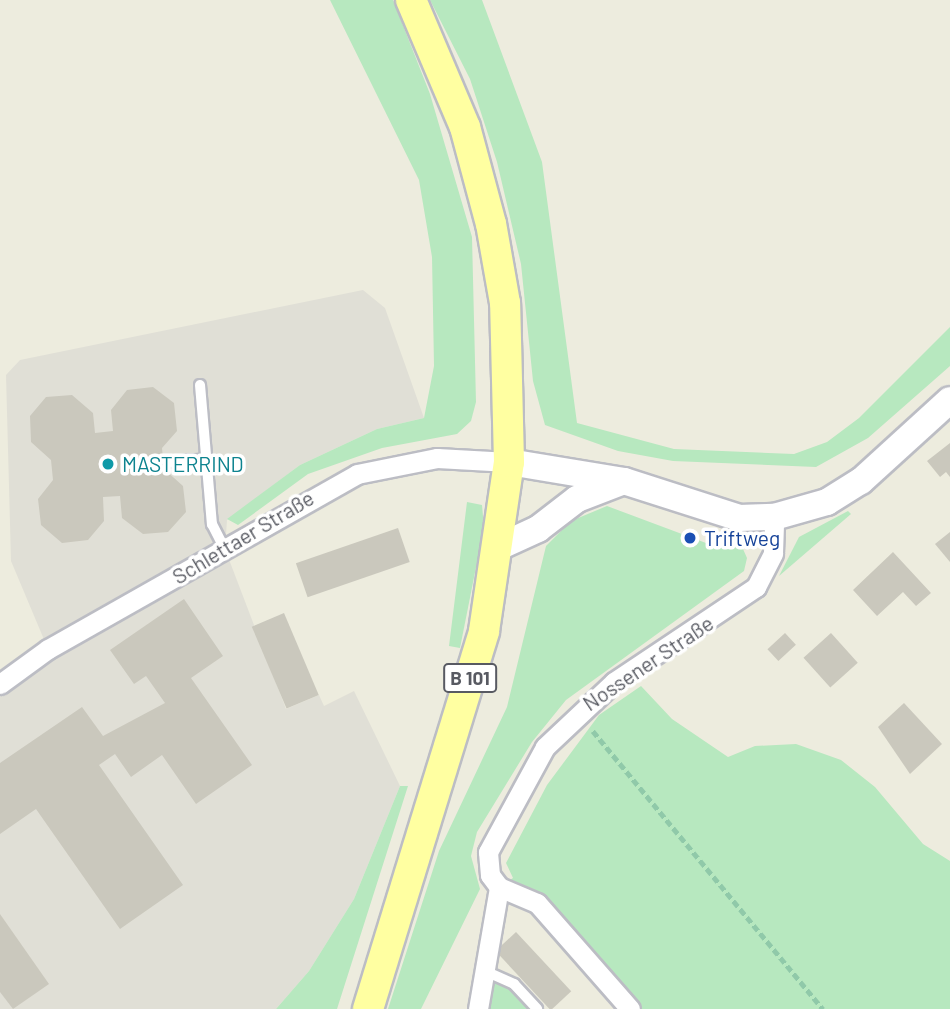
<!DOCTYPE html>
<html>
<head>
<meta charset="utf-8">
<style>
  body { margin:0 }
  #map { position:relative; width:950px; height:1009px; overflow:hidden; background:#edecde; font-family:Barlow,sans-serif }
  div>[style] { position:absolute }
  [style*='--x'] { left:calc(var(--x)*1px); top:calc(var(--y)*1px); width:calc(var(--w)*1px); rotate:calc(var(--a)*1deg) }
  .industrial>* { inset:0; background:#e0dfd6 }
  .green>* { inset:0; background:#b7e8bf }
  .building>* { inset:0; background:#cac8bd; transform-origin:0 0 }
  .path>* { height:4.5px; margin-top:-2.25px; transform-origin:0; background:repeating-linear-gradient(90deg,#90c9a9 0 7px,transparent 0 10.5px) }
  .roads { filter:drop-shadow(2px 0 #bcbdc4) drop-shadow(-2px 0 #bcbdc4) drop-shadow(0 2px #bcbdc4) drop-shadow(0 -2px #bcbdc4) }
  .lane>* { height:10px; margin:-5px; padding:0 5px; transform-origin:5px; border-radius:5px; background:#fff }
  .street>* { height:19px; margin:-9.5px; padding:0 9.5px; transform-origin:9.5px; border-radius:9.5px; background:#fff }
  .secondary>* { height:26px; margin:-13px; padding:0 13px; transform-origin:13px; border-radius:13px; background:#fff }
  .primary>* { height:30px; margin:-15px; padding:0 15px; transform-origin:15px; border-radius:15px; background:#ffffa1 }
  .dots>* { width:19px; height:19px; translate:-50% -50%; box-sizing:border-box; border:4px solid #fff; border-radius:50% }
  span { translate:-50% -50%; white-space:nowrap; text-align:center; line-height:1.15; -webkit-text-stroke:7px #fff; paint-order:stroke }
  .shield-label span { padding:2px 5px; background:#fff; border:2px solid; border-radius:5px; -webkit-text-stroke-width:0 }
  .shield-label { font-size:19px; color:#585a62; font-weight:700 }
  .culture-label { font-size:21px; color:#0d838f }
  .left { translate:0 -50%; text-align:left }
  .street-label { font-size:21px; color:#585a62 }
  .transit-label { font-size:21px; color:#164399 }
</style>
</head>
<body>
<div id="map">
  <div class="industrial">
    <i style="clip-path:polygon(363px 290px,385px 308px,424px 418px,377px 429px,300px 465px,227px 520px,225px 549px,286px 709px,319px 695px,324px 706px,354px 691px,400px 786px,354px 899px,309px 971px,276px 1009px,0 1009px,0 684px,48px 649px,11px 561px,6px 375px,20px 360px)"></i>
  </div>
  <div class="green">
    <i style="clip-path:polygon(330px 0,393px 0,430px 94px,472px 237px,476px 402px,471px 421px,457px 434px,382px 448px,308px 474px,238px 525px,227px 519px,300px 465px,377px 429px,424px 418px,434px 366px,432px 257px,419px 180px)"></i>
    <i style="clip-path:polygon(430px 0,482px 0,542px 162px,577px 423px,674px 449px,794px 454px,827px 442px,859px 418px,950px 327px,950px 366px,868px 438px,816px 467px,673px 461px,618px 451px,545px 425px,533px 381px,521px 264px,497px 162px,470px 79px)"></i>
    <i style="clip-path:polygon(467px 502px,482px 505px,484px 527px,460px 648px,449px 646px)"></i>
    <i style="clip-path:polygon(607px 506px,706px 543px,739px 540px,747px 558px,744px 571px,566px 700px,532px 742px,477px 832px,471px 856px,480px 889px,421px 1009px,388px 1009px,439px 851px,507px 707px,546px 546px,571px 521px)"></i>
    <i style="clip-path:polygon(848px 511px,851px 514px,779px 576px,799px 537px)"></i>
    <i style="clip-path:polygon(641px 686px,672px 719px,728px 757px,755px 746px,796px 744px,841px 760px,875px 787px,923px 844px,950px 861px,950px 1009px,630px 1009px,573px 937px,499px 887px,513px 878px,506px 863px,547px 785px,599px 715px)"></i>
    <i style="clip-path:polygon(400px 786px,408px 786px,337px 1009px,276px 1009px,309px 971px,354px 899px)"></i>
    <i style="clip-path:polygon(485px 971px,514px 984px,537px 1009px,478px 1009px)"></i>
  </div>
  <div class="building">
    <i style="clip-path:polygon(153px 387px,174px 403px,177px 431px,162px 448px,164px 469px,183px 486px,186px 512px,168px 532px,143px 534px,122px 518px,120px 496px,103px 497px,104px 521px,88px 540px,62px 543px,41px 525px,38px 499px,53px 480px,51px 460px,31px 442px,30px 416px,46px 397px,72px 395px,93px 413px,95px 433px,113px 431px,111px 410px,127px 390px)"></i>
    <i style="clip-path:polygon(950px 443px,950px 477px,946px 472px,940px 477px,927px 461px)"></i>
    <i style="left:398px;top:528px;width:36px;height:108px;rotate:71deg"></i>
    <i style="clip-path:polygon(950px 532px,950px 562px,935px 544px)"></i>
    <i style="clip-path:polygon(893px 552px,931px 593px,916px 606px,903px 592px,877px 616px,853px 590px)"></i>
    <i style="clip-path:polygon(184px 599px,223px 656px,191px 678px,252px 765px,196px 804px,162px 755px,131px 777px,115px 754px,99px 765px,183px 885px,120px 929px,36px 809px,0 834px,0 763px,82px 707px,103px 736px,165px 703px,146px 676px,134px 684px,110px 650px)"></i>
    <i style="left:284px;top:613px;width:89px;height:35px;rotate:67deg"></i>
    <i style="left:785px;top:633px;width:16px;height:24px;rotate:47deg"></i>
    <i style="left:831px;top:633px;width:40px;height:37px;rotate:48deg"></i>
    <i style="clip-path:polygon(904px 703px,942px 744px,910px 774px,878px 727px)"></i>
    <i style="clip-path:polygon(0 914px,49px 984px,13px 1009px,0 992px)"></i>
    <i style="left:516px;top:932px;width:81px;height:28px;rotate:47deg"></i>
  </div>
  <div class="path">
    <i style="--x:593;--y:731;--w:361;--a:50.4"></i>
  </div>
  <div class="roads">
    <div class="lane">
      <i style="--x:200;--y:385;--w:140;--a:85.1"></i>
      <i style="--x:212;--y:524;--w:28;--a:63"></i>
      <i style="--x:168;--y:462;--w:39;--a:-4"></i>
      <i style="--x:485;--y:971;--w:32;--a:24"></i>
      <i style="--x:514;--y:984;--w:34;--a:47"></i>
    </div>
    <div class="street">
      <i style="--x:0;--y:684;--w:59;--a:-36.1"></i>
      <i style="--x:48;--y:649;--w:355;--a:-29.5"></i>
      <i style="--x:357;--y:474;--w:82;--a:-11.3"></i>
      <i style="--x:437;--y:458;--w:72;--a:3.2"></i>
      <i style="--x:499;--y:887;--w:41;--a:22.8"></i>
      <i style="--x:537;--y:903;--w:141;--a:48.7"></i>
      <i style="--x:478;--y:1009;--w:124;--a:-80.2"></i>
      <i style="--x:499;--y:887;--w:15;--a:-127"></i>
      <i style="--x:490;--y:875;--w:23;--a:-95"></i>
      <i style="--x:488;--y:852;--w:119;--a:-61.5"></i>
      <i style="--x:545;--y:747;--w:95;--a:-43.3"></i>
      <i style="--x:614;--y:682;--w:171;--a:-33.8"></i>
      <i style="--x:756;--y:587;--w:38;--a:-63"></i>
      <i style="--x:773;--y:553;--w:36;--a:-88"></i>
    </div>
    <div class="secondary">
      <i style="--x:509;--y:462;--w:117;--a:9.4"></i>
      <i style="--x:624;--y:481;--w:121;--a:17.8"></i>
      <i style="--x:739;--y:518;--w:35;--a:-2"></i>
      <i style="--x:774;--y:517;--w:55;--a:-15.8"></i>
      <i style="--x:827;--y:502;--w:40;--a:-32"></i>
      <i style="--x:861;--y:481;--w:120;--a:-42.3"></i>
      <i style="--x:501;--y:546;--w:41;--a:-24.7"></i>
      <i style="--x:538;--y:529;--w:49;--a:-37.6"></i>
      <i style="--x:577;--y:499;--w:50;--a:-21"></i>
    </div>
    <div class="primary">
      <i style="--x:368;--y:1009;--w:395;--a:-72.9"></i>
      <i style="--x:484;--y:631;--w:171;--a:-81.6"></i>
      <i style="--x:509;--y:462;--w:159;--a:-91.4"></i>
      <i style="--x:505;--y:303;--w:80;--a:-100"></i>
      <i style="--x:491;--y:224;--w:100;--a:-105"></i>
      <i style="--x:465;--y:127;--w:138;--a:-113"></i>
    </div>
  </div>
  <div class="dots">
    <i style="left:108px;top:464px;background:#0f9aa8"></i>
    <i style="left:690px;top:538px;background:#1a4fb4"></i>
  </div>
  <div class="shield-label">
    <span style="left:470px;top:678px">B 101</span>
  </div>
  <div class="culture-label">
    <span class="left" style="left:122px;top:464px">MASTERRIND</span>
  </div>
  <div class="street-label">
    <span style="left:243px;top:537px;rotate:-31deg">Schlettaer Straße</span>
    <span style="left:648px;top:663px;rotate:-34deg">Nossener Straße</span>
  </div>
  <div class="transit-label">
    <span class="left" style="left:704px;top:538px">Triftweg</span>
  </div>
</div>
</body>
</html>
